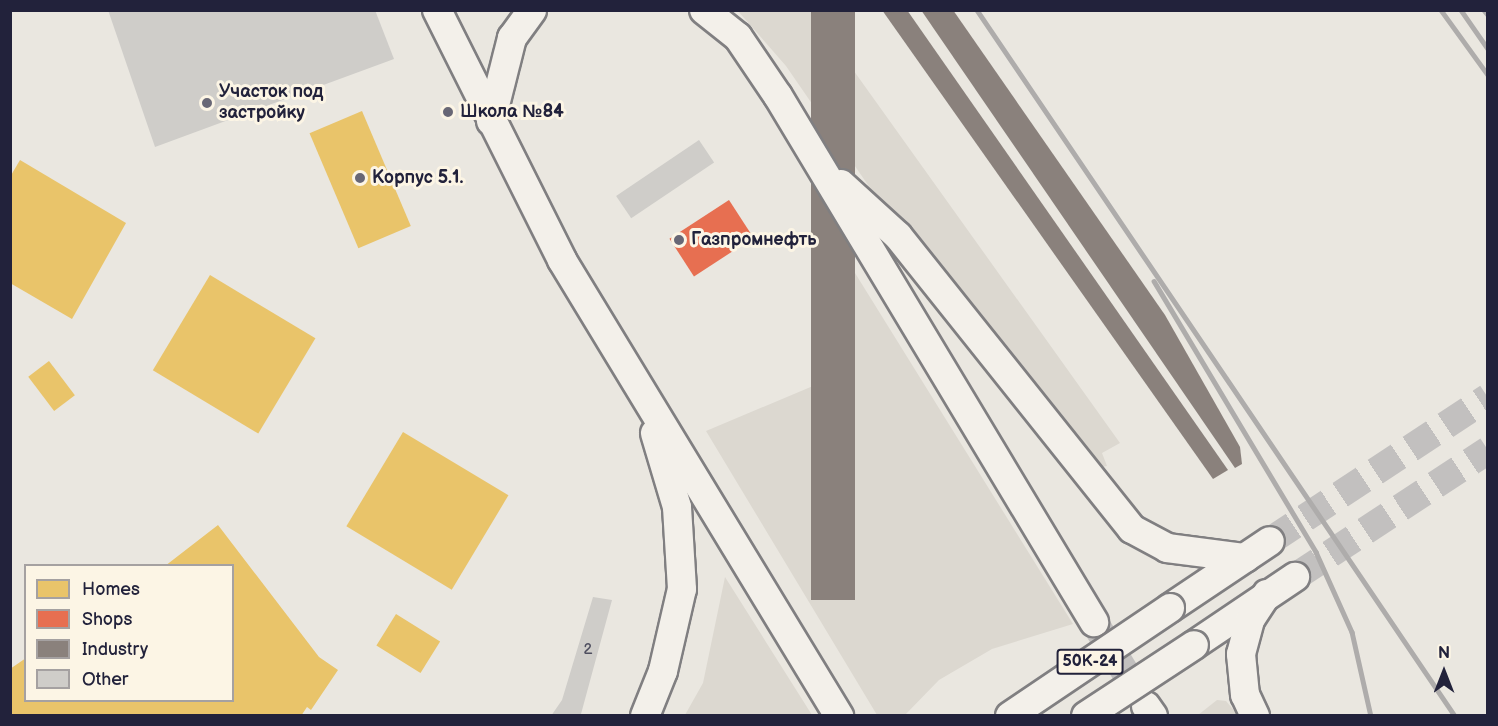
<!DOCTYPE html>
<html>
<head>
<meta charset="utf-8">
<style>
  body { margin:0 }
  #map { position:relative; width:1498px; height:726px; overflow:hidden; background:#eae7e0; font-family:"Balsamiq Sans",sans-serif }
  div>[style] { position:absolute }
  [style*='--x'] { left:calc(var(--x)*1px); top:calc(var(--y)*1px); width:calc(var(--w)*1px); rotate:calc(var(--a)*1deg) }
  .green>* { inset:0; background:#dcd8d0 }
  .homes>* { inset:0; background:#e9c46a; transform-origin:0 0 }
  .shops>* { inset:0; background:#e76f51; transform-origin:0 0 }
  .industry>* { inset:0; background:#8a817c; transform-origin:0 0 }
  .building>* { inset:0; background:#cfcdc9; transform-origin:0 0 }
  .major-tunnel>* { height:28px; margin-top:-14px; transform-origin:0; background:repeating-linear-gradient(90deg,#c2c0bf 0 28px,transparent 0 42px) }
  .roads { filter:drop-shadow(2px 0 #807f81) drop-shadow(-2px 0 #807f81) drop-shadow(0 2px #807f81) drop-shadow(0 -2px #807f81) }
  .major>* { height:28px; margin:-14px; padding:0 14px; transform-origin:14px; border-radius:14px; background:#f3f0ea }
  .rail>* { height:4.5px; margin:-2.25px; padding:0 2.25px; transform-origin:2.25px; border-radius:2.25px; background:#aeacab }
  .bridges { filter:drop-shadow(2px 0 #807f81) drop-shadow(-2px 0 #807f81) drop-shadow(0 2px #807f81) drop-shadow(0 -2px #807f81) }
  .major-bridge>* { height:28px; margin:-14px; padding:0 14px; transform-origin:14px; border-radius:14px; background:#f3f0ea }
  .dots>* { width:16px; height:16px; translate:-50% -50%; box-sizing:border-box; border:3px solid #fcf5e5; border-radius:50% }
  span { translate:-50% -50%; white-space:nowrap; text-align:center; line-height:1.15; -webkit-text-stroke:6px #fcf5e5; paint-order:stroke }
  .number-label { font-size:15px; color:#4d4d5e }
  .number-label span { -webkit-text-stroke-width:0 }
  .shield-label span { padding:2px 4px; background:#fcf5e5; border:2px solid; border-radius:4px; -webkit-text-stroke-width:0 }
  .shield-label { font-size:16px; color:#22223b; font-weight:700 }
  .poi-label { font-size:18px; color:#22223b; font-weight:700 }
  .left { translate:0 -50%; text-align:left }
  .frame { position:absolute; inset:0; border:12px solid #22223b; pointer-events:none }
  .legend { position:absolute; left:24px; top:564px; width:210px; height:138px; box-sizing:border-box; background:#fcf5e5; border:2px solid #a5a1a1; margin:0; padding:8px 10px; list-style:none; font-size:18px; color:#22223b }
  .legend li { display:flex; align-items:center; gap:12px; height:30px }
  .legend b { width:30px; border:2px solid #a5a1a1 }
  .north { position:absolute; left:1414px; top:642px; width:60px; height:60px; -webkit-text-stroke:4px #fcf5e5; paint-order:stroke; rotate:0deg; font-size:16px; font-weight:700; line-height:24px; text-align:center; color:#22223b }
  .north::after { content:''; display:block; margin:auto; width:21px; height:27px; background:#22223b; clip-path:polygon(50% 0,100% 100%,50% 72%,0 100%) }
</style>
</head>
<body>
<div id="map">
  <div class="green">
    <i style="clip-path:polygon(738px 11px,811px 11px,1120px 443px,1102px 453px,1107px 466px,1096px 468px,1070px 439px,1009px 348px,981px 322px,868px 185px,786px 66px)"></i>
    <i style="clip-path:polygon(855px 273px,1073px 624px,992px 649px,939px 680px,905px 715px,877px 715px,706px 431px,813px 386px)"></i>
    <i style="clip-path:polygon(725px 577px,812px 715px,685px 715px,703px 683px)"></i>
    <i style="clip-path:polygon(1217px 700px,1226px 701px,1238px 715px,1198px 715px)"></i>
  </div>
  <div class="homes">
    <i style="left:362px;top:111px;width:125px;height:57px;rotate:67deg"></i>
    <i style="clip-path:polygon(20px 160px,126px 223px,72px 319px,10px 283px,10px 177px)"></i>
    <i style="left:210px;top:275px;width:123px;height:111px;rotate:31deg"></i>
    <i style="left:49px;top:361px;width:43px;height:26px;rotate:53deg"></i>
    <i style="left:403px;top:432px;width:123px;height:110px;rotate:31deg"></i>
    <i style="clip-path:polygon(218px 525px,319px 657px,338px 670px,311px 710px,307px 707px,301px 716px,10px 716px,10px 669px,26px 658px,26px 700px,232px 700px,232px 566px,165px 566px)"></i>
    <i style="left:396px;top:614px;width:52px;height:37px;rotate:32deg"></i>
  </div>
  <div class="shops">
    <i style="left:729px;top:200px;width:45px;height:71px;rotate:57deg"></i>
  </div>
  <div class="industry">
    <i style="left:811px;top:10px;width:44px;height:590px"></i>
    <i style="clip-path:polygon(882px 10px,907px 10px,1228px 470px,1213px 479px)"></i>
    <i style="clip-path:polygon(921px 10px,953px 10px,1165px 315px,1240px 447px,1242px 464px,1235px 468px)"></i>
  </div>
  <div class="building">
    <i style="clip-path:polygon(108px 10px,375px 10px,394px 59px,155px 147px)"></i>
    <i style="left:699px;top:140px;width:27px;height:100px;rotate:56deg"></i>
    <i style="clip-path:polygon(593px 597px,612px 600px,581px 714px,551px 716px,562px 700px)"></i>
  </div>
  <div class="major-tunnel">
    <i style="--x:1270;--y:541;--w:261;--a:-33.4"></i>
    <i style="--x:1295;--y:577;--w:231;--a:-33.3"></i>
    <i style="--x:1094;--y:622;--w:97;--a:58.1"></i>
  </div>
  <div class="roads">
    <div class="major">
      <i style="--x:437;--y:10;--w:280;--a:63.4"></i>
      <i style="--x:562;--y:260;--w:534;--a:58.72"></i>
      <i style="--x:704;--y:10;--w:43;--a:38.5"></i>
      <i style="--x:738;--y:37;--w:71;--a:55.9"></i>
      <i style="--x:778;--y:96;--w:614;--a:59"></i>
      <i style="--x:491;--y:121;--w:86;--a:-75.8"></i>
      <i style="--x:512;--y:38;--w:34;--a:-54"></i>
      <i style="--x:841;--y:184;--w:77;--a:42.4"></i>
      <i style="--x:898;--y:236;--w:375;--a:51.4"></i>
      <i style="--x:1132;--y:529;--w:40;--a:28"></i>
      <i style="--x:1167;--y:548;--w:79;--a:7.3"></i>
      <i style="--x:1170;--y:608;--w:120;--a:-33.8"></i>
      <i style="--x:1194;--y:645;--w:122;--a:-34"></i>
      <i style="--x:1146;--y:706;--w:12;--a:55"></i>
      <i style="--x:645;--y:716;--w:48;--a:-68.2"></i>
      <i style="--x:663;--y:671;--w:84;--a:-77"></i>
      <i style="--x:682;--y:589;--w:82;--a:-93.5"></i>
      <i style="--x:677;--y:507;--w:77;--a:-106.6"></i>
      <i style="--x:1255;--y:716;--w:23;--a:-115"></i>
      <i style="--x:1245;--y:695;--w:41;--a:-95.6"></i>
      <i style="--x:1241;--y:654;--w:35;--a:-75"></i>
      <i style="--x:1250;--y:620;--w:31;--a:-57"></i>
    </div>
  </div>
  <div class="rail">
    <i style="--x:977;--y:10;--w:853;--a:55.9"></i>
    <i style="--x:1441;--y:10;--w:80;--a:54.1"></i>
    <i style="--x:1461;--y:10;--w:47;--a:55.3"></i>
    <i style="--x:1484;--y:10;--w:6;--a:51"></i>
    <i style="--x:1154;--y:281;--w:316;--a:59.1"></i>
    <i style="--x:1316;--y:552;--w:88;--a:65.8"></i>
    <i style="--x:1352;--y:632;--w:86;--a:77.3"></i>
  </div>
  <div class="bridges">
    <div class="major-bridge">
      <i style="--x:1010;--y:716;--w:193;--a:-34"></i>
      <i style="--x:1086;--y:716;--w:129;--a:-33.3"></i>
    </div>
  </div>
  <div class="dots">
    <i style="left:207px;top:103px;background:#686775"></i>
    <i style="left:448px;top:112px;background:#686775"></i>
    <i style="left:360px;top:178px;background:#686775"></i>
    <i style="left:679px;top:240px;background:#686775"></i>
  </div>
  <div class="number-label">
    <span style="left:588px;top:650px">2</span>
  </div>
  <div class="shield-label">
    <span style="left:1090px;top:662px">50К-24</span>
  </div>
  <div class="poi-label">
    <span class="left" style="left:219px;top:103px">Участок под<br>застройку</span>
    <span class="left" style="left:460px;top:112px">Школа №84</span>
    <span class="left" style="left:372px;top:178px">Корпус 5.1.</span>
    <span class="left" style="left:691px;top:240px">Газпромнефть</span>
  </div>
  <div class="frame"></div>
  <ul class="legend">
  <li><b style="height:16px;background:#e9c46a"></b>Homes</li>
  <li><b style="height:16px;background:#e76f51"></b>Shops</li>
  <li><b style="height:16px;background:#8a817c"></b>Industry</li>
  <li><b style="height:16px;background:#cfcdc9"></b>Other</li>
  </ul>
  <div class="north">N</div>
</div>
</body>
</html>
